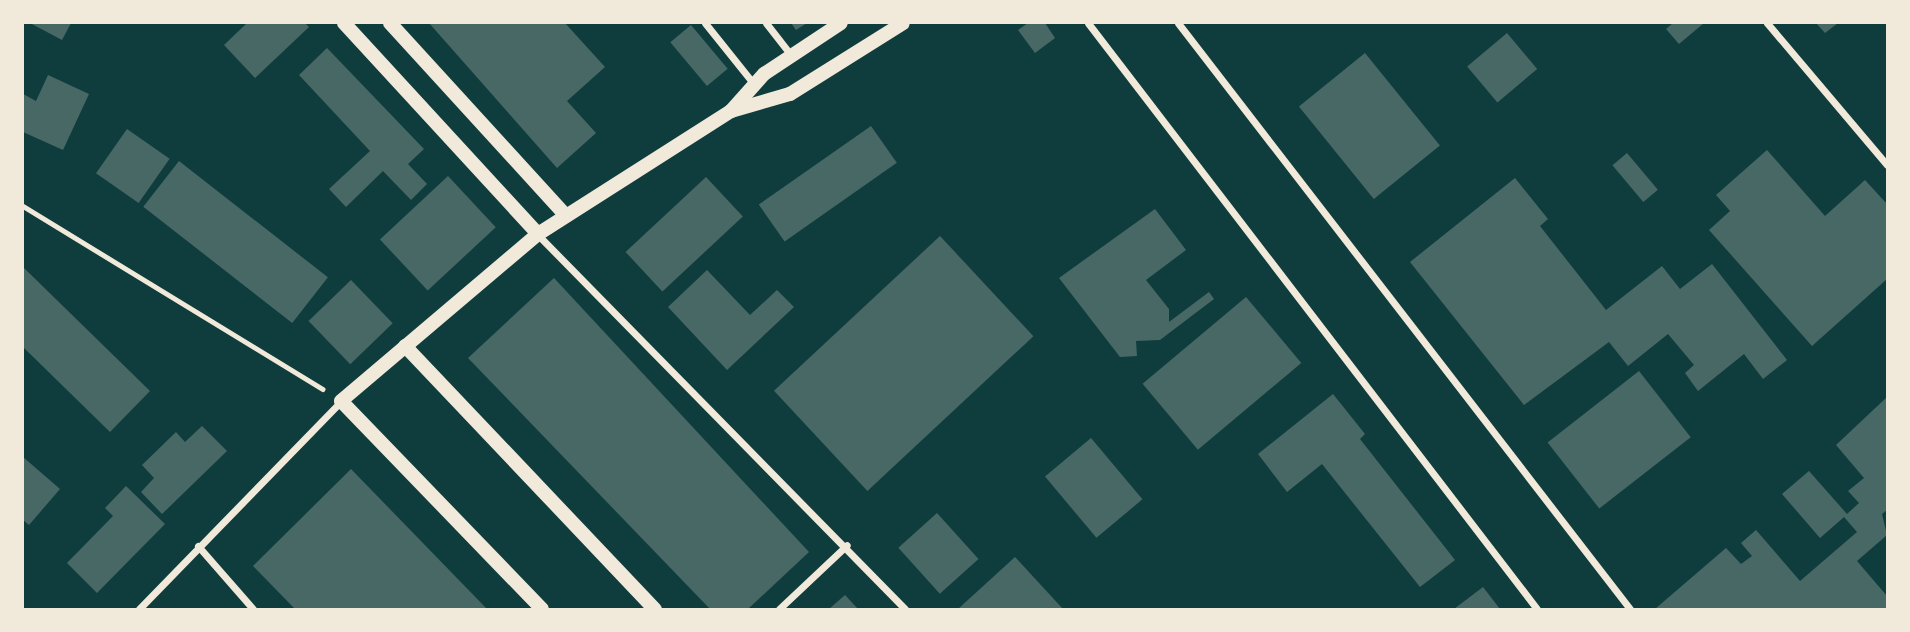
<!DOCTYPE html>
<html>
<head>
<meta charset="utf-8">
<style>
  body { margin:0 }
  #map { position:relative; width:1910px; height:632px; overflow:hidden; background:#0f3d3e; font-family:"DM Sans",sans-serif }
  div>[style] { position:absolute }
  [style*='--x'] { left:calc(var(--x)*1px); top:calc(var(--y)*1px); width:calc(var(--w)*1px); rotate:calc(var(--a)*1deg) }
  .building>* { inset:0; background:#486865; transform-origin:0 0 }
  .path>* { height:4.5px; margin:-2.25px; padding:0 2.25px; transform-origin:2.25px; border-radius:2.25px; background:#f1e9da }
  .minor>* { height:7px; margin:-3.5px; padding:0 3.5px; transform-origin:3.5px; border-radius:3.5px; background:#f1e9da }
  .secondary>* { height:14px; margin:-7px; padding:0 7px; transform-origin:7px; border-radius:7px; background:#f1e9da }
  span { translate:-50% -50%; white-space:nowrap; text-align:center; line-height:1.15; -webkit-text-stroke:5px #f1e9da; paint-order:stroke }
  .frame { position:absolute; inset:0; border:24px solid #f1e9da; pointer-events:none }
</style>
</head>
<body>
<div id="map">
  <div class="building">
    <i style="clip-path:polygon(30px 23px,71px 23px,62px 40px)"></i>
    <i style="clip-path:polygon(247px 23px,305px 23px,309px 27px,255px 78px,224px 45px)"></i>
    <i style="clip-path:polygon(429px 23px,565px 23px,605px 67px,567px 101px,596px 133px,557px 168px)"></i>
    <i style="clip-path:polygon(791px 23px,807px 23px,796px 30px)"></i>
    <i style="clip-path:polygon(1028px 23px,1045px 23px,1055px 38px,1035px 53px,1018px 30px)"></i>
    <i style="clip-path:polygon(1673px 23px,1704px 23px,1679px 44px,1666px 29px)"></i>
    <i style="clip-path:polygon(1816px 23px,1838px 23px,1825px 33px)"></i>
    <i style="left:691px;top:25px;width:57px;height:27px;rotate:50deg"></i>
    <i style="left:1507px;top:33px;width:47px;height:52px;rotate:50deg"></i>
    <i style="clip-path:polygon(327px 48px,424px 149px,408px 164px,427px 184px,411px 200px,383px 171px,346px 207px,329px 189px,370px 151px,299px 75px)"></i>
    <i style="left:1365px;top:53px;width:119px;height:85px;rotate:51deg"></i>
    <i style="clip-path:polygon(48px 75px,89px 94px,63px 150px,23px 132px,23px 94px,36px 101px)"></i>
    <i style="left:871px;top:126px;width:45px;height:137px;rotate:55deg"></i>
    <i style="left:127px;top:129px;width:52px;height:54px;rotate:35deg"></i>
    <i style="clip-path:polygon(1767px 150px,1825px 216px,1865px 180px,1887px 204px,1887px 279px,1812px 346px,1709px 230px,1730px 211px,1716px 195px)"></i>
    <i style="left:1627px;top:153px;width:48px;height:19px;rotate:50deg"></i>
    <i style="left:179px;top:161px;width:189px;height:58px;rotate:38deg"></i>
    <i style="left:448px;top:176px;width:70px;height:93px;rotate:47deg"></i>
    <i style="left:706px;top:177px;width:54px;height:110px;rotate:47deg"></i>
    <i style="clip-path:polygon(1515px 178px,1548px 219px,1540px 226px,1606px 310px,1662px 266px,1680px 289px,1712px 264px,1787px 360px,1763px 379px,1744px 354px,1698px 391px,1685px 373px,1694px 365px,1668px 334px,1628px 366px,1609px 342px,1524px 405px,1410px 262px)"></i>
    <i style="clip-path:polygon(1155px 209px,1186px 250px,1146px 280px,1169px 309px,1169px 322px,1209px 292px,1214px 299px,1160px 340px,1136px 341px,1137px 356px,1120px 357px,1059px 278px)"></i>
    <i style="left:940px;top:236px;width:137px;height:227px;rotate:47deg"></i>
    <i style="clip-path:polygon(23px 267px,150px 391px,110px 432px,23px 347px)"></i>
    <i style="clip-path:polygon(707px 270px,750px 315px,777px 290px,794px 307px,727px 370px,668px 307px)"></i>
    <i style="clip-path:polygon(554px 278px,809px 552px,748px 609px,710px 609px,468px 358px)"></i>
    <i style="left:351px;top:280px;width:60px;height:59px;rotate:46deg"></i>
    <i style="left:1246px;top:297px;width:86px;height:135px;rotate:50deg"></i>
    <i style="left:1639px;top:371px;width:84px;height:116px;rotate:52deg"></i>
    <i style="clip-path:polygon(1333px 394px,1365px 434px,1360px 439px,1455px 560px,1420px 587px,1322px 464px,1287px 492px,1258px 454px)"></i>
    <i style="clip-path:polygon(1887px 397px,1887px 510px,1882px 514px,1887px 535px,1857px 561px,1887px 596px,1887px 609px,1655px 609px,1726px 548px,1741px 564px,1752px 556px,1741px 543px,1756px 530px,1800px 581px,1857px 532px,1844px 517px,1820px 538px,1782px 494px,1809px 471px,1847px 514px,1859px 503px,1848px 491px,1864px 478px,1836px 445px)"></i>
    <i style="clip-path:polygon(202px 426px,227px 451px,162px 514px,141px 492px,154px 478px,142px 465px,176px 432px,185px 442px)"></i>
    <i style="left:1091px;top:438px;width:80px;height:60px;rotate:50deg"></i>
    <i style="clip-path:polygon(23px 457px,60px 489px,29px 525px,23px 520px)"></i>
    <i style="clip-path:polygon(351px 469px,487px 609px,295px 609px,253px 566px)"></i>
    <i style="clip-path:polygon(126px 486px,165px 524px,97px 593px,67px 563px,113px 516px,105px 508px)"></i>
    <i style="left:937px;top:513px;width:62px;height:52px;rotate:48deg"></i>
    <i style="clip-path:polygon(1015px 557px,1063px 609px,958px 609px)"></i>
    <i style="clip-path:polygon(1483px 587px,1500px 609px,1454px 609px)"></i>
    <i style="clip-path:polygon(845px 595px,858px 609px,829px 609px)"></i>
  </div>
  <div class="path">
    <i style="--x:23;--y:206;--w:351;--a:31.4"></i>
  </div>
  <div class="minor">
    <i style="--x:705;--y:23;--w:77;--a:51.3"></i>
    <i style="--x:766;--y:23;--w:41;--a:52"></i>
    <i style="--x:1088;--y:23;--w:738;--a:52.54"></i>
    <i style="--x:1178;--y:23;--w:740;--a:52.36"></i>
    <i style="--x:1767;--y:23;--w:186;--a:49.8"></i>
    <i style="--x:538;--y:235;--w:524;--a:45.54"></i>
    <i style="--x:198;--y:546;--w:84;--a:48.9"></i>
    <i style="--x:139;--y:609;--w:290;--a:-45.8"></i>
    <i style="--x:779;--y:609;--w:93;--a:-43.3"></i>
  </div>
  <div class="secondary">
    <i style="--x:344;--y:23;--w:287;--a:47.4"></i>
    <i style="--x:390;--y:23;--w:261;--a:47.6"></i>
    <i style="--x:731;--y:111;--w:50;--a:-48.3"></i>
    <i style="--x:764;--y:74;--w:92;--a:-33.5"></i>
    <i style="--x:405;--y:346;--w:363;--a:46.5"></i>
    <i style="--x:542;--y:609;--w:289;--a:-134"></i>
    <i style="--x:341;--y:401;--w:258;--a:-40.3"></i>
    <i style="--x:538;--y:234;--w:229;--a:-32.5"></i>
    <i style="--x:731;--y:111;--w:61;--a:-16.1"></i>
    <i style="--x:790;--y:94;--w:133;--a:-32.1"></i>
  </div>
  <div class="frame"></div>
</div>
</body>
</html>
